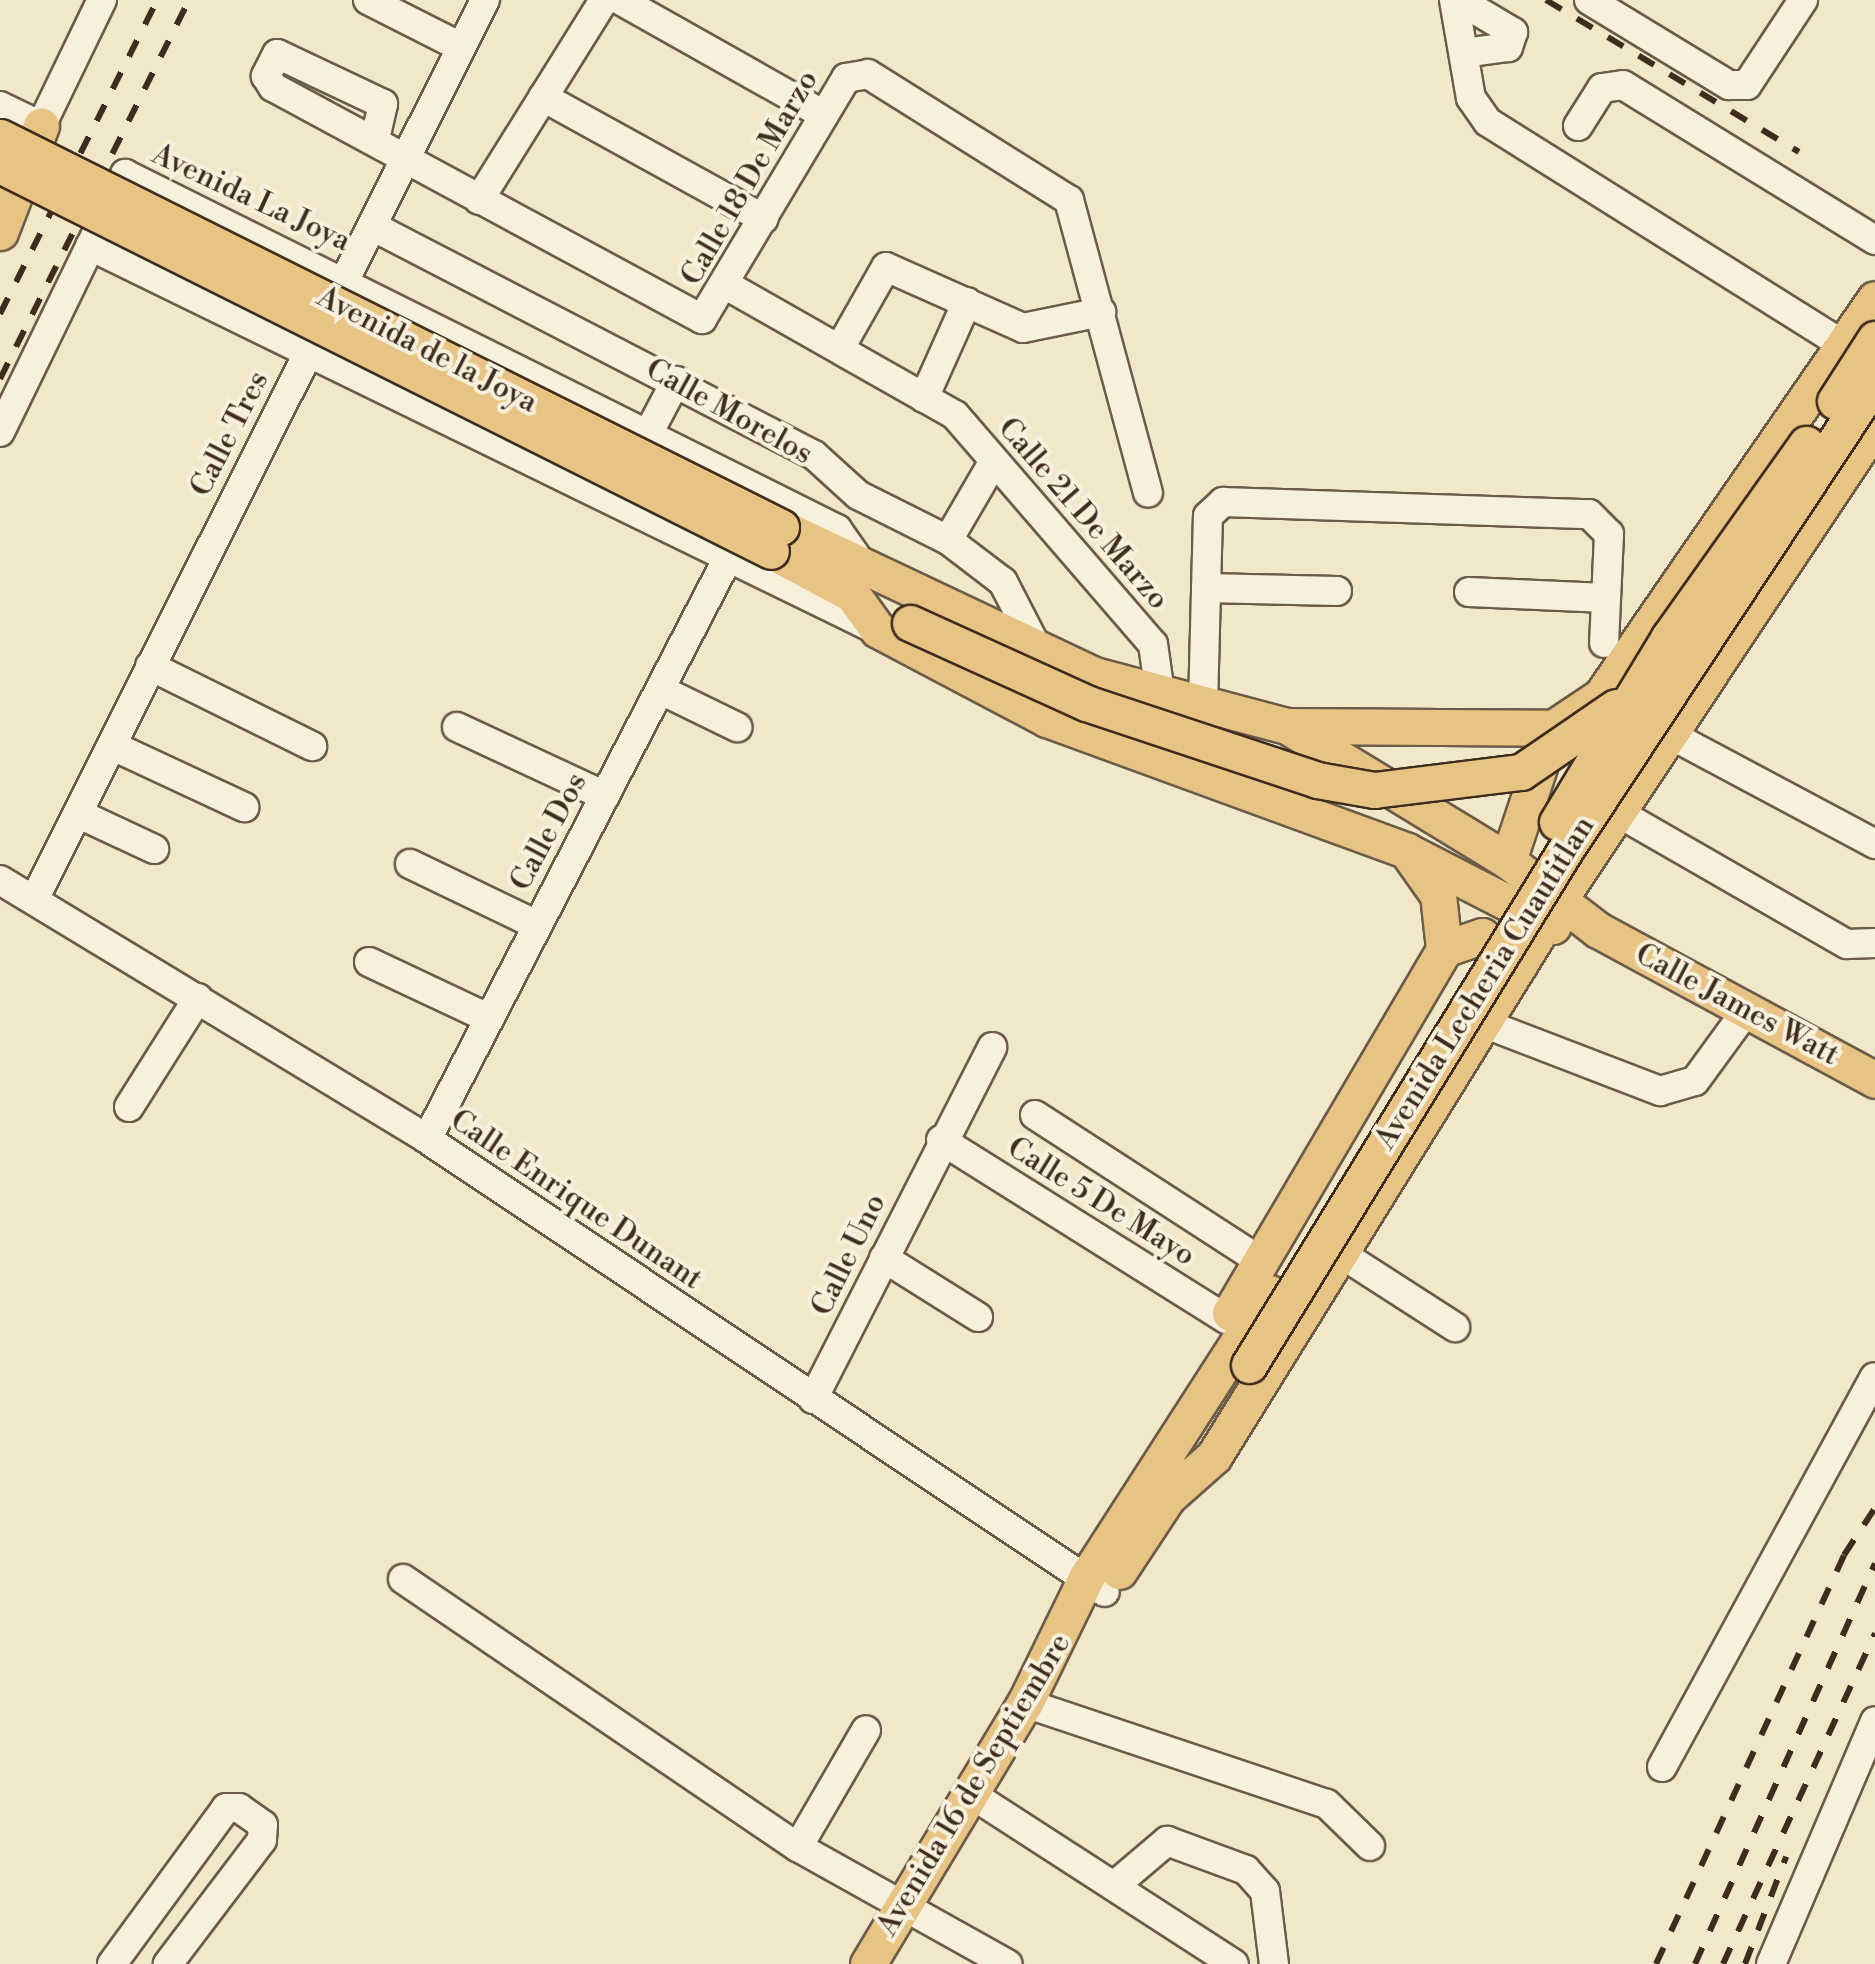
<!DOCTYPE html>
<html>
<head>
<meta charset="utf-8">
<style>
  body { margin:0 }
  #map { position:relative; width:1875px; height:1964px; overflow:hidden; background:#f1e8c9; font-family:"Libre Bodoni",serif }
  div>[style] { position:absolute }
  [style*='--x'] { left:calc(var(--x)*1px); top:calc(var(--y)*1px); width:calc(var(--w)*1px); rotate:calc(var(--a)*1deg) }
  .roads { filter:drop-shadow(2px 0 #6b5b49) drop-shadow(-2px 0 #6b5b49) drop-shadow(0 2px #6b5b49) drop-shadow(0 -2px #6b5b49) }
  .minor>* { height:28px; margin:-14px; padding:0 14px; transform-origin:14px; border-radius:14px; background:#f6f0dc }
  .major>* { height:35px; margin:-17.5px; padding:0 17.5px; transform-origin:17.5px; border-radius:17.5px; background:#e8c484 }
  .rail>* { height:6px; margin-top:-3px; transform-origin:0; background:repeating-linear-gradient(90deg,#3e2c1e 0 18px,transparent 0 36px) }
  .bridges { filter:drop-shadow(2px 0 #3e2c1e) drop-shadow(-2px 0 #3e2c1e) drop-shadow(0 2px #3e2c1e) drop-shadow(0 -2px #3e2c1e) }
  .major-bridge>* { height:35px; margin:-17.5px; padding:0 17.5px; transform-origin:17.5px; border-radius:17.5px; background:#e8c484 }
  span { translate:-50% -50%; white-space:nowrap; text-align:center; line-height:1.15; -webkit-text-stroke:8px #f6f0dc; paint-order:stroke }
  .street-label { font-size:30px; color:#3e2c1e }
</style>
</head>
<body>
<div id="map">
  <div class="roads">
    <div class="minor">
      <i style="--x:368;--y:0;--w:104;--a:26.8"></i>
      <i style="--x:620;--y:0;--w:234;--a:29.4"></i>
      <i style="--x:1454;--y:0;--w:99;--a:80.2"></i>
      <i style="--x:1471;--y:98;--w:29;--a:55"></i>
      <i style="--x:1488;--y:122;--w:419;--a:32.1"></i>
      <i style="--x:1459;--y:0;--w:63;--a:30.7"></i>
      <i style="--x:1513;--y:32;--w:16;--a:108"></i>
      <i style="--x:1508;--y:47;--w:44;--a:172.2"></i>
      <i style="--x:1589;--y:0;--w:164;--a:31.3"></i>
      <i style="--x:1729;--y:85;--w:18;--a:0"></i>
      <i style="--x:1747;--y:85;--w:102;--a:-56.6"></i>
      <i style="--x:543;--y:97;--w:252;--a:28.9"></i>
      <i style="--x:0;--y:106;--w:46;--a:26"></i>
      <i style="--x:41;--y:126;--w:140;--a:-64.2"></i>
      <i style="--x:1578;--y:126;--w:45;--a:-57.7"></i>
      <i style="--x:1602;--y:88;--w:21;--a:-8"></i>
      <i style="--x:1623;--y:85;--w:296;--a:31.6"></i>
      <i style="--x:375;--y:139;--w:36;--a:-77"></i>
      <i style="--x:383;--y:104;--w:117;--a:-154.7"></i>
      <i style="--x:277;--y:54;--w:25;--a:117"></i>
      <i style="--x:266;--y:76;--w:13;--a:58"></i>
      <i style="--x:273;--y:87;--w:488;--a:28.4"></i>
      <i style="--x:702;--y:319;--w:281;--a:-59.1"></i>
      <i style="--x:846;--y:78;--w:22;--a:-10"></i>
      <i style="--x:868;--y:74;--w:237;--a:32.1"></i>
      <i style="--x:1069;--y:200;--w:303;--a:74.9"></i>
      <i style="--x:479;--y:200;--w:236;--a:-58"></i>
      <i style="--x:372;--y:226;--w:498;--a:27.4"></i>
      <i style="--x:814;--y:455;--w:59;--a:42.3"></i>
      <i style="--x:858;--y:495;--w:101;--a:26.6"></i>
      <i style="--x:948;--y:540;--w:69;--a:37.4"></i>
      <i style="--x:1003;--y:582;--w:79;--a:62.8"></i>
      <i style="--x:90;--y:246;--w:873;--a:26.01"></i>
      <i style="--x:726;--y:285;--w:263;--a:29.6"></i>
      <i style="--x:955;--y:415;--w:303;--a:49.2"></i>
      <i style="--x:1153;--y:644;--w:49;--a:81.9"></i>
      <i style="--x:840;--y:348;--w:93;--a:-60.4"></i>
      <i style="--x:886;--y:267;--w:150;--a:24"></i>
      <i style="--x:1023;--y:328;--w:80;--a:-11.6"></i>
      <i style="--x:924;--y:398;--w:105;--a:-65.9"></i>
      <i style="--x:0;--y:432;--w:287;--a:-64.1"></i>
      <i style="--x:125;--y:174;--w:796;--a:26.5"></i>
      <i style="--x:837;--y:529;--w:49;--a:55"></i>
      <i style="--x:649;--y:432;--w:58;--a:-62.1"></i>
      <i style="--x:948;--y:540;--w:91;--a:-59.8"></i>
      <i style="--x:1206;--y:588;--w:131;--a:1.3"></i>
      <i style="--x:1469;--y:592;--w:137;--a:2.5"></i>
      <i style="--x:150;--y:666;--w:181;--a:26.3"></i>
      <i style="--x:661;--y:690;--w:85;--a:26"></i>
      <i style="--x:1203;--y:705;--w:189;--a:-88.5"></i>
      <i style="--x:1208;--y:516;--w:21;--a:-43"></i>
      <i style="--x:1223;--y:502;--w:366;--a:1.9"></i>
      <i style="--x:1589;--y:514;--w:28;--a:45"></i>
      <i style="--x:1609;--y:534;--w:109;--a:92.6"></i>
      <i style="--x:457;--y:727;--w:163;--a:25"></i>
      <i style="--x:1669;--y:734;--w:234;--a:28.1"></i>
      <i style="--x:113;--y:746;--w:145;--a:25"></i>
      <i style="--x:1617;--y:812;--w:265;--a:29.9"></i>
      <i style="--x:1847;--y:944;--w:28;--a:-2"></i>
      <i style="--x:79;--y:814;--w:83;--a:25"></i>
      <i style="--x:410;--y:864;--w:141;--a:25.7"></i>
      <i style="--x:0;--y:880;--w:499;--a:31.2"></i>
      <i style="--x:427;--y:1139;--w:815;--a:33.75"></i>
      <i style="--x:35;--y:898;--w:1004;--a:-63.38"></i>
      <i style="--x:369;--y:962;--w:132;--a:25.2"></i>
      <i style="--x:1483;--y:1023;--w:190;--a:21"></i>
      <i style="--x:1660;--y:1091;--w:36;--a:-16"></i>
      <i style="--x:1695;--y:1081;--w:87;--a:-53.9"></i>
      <i style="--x:129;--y:1107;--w:129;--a:-57.7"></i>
      <i style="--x:1035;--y:1115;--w:270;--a:32.9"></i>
      <i style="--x:427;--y:1139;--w:657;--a:-62.62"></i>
      <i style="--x:941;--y:1140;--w:337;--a:32.1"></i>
      <i style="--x:1340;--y:1253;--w:137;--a:32.8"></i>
      <i style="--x:884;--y:1258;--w:111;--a:32.1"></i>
      <i style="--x:813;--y:1399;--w:395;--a:-63"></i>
      <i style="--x:403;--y:1579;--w:477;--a:34.2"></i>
      <i style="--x:798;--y:1847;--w:240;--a:29.2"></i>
      <i style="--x:1025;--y:1703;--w:318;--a:18.5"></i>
      <i style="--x:1327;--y:1804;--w:60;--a:44.3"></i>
      <i style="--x:1662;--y:1767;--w:444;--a:-61.4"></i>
      <i style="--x:971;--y:1794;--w:313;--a:32.9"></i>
      <i style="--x:798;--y:1847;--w:135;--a:-59.8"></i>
      <i style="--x:1114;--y:1886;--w:70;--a:-40.3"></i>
      <i style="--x:1167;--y:1841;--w:84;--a:20.2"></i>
      <i style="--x:1246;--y:1870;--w:28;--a:48"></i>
      <i style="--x:1265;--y:1891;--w:74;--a:83"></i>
      <i style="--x:112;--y:1964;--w:193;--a:-53.8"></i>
      <i style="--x:226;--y:1808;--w:13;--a:0"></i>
      <i style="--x:239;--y:1808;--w:29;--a:35"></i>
      <i style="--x:263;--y:1825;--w:15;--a:94"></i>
      <i style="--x:262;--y:1840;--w:156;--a:127.2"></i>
      <i style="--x:1771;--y:1964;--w:264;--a:-66.8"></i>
    </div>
    <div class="major">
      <i style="--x:0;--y:232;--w:114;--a:-68.9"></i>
      <i style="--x:781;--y:527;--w:346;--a:25.3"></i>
      <i style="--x:1094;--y:675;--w:200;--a:14.8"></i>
      <i style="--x:1287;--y:726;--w:259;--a:31.4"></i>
      <i style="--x:1508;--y:861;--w:113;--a:37.5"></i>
      <i style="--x:1598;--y:930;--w:315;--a:28.4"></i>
      <i style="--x:771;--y:551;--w:92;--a:28"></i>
      <i style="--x:852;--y:594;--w:44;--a:54.2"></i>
      <i style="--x:878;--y:630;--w:191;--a:27.8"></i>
      <i style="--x:1047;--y:719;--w:383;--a:20.1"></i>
      <i style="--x:1407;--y:851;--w:164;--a:27.2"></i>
      <i style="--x:1289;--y:726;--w:264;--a:0.4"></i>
      <i style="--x:1553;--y:728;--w:58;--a:-33.7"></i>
      <i style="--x:1601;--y:696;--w:482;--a:-55.4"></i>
      <i style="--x:1508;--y:861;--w:124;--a:-71.7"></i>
      <i style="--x:1444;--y:949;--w:40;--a:-18.9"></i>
      <i style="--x:1482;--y:936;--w:47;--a:38.1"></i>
      <i style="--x:1230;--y:1313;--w:422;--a:-59.5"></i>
      <i style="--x:1444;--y:949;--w:54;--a:-96.3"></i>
      <i style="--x:1438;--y:895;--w:47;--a:-125.4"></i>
      <i style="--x:1169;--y:1496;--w:60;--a:-41.6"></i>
      <i style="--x:1214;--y:1456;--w:658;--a:-58.17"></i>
      <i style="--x:1561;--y:897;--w:567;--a:-56.37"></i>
      <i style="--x:1119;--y:1571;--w:113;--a:-56.6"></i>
      <i style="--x:868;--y:1964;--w:305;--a:-59"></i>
      <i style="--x:1025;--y:1703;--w:139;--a:-64"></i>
      <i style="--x:1086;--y:1578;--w:339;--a:-57.2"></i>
    </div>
  </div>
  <div class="rail">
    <i style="--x:1546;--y:0;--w:295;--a:31"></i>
    <i style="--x:0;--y:314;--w:351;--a:-63.4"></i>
    <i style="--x:0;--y:379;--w:424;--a:-63.5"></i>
    <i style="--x:1656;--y:1964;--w:450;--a:-65.3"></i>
    <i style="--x:1844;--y:1555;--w:56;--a:-56.6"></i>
    <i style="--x:1695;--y:1964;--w:439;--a:-65.8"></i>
    <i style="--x:1723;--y:1964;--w:364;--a:-65.3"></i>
    <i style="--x:1745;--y:1964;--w:115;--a:-69"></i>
  </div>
  <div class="bridges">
    <div class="major-bridge">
      <i style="--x:0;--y:137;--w:873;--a:26.54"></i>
      <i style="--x:0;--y:165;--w:862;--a:26.59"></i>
      <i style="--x:1835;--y:401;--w:74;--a:-57.2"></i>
      <i style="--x:910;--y:623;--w:193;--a:24.4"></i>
      <i style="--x:1086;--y:703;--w:243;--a:18.4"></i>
      <i style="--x:1317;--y:780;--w:58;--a:10"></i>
      <i style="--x:1374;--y:790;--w:148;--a:-7"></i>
      <i style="--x:1521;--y:772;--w:115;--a:-34.4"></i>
      <i style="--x:1557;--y:822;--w:216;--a:-58.8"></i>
      <i style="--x:1669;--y:637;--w:237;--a:-54.6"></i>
      <i style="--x:1249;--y:1365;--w:602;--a:-58.45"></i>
      <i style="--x:1564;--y:852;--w:564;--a:-56.56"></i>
    </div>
  </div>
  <div class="street-label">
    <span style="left:750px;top:178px;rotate:-60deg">Calle 18 De Marzo</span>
    <span style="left:251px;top:198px;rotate:25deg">Avenida La Joya</span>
    <span style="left:427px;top:350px;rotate:27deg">Avenida de la Joya</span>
    <span style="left:729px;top:412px;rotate:29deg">Calle Morelos</span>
    <span style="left:230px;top:434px;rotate:-63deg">Calle Tres</span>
    <span style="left:1083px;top:514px;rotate:49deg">Calle 21 De Marzo</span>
    <span style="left:549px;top:832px;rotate:-62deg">Calle Dos</span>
    <span style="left:1485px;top:983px;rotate:-58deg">Avenida Lecheria Cuautitlan</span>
    <span style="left:1737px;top:1005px;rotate:28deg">Calle James Watt</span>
    <span style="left:576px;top:1200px;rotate:34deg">Calle Enrique Dunant</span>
    <span style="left:1101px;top:1202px;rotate:32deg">Calle 5 De Mayo</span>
    <span style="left:849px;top:1255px;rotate:-64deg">Calle Uno</span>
    <span style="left:974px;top:1785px;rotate:-59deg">Avenida 16 de Septiembre</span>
  </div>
</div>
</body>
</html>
